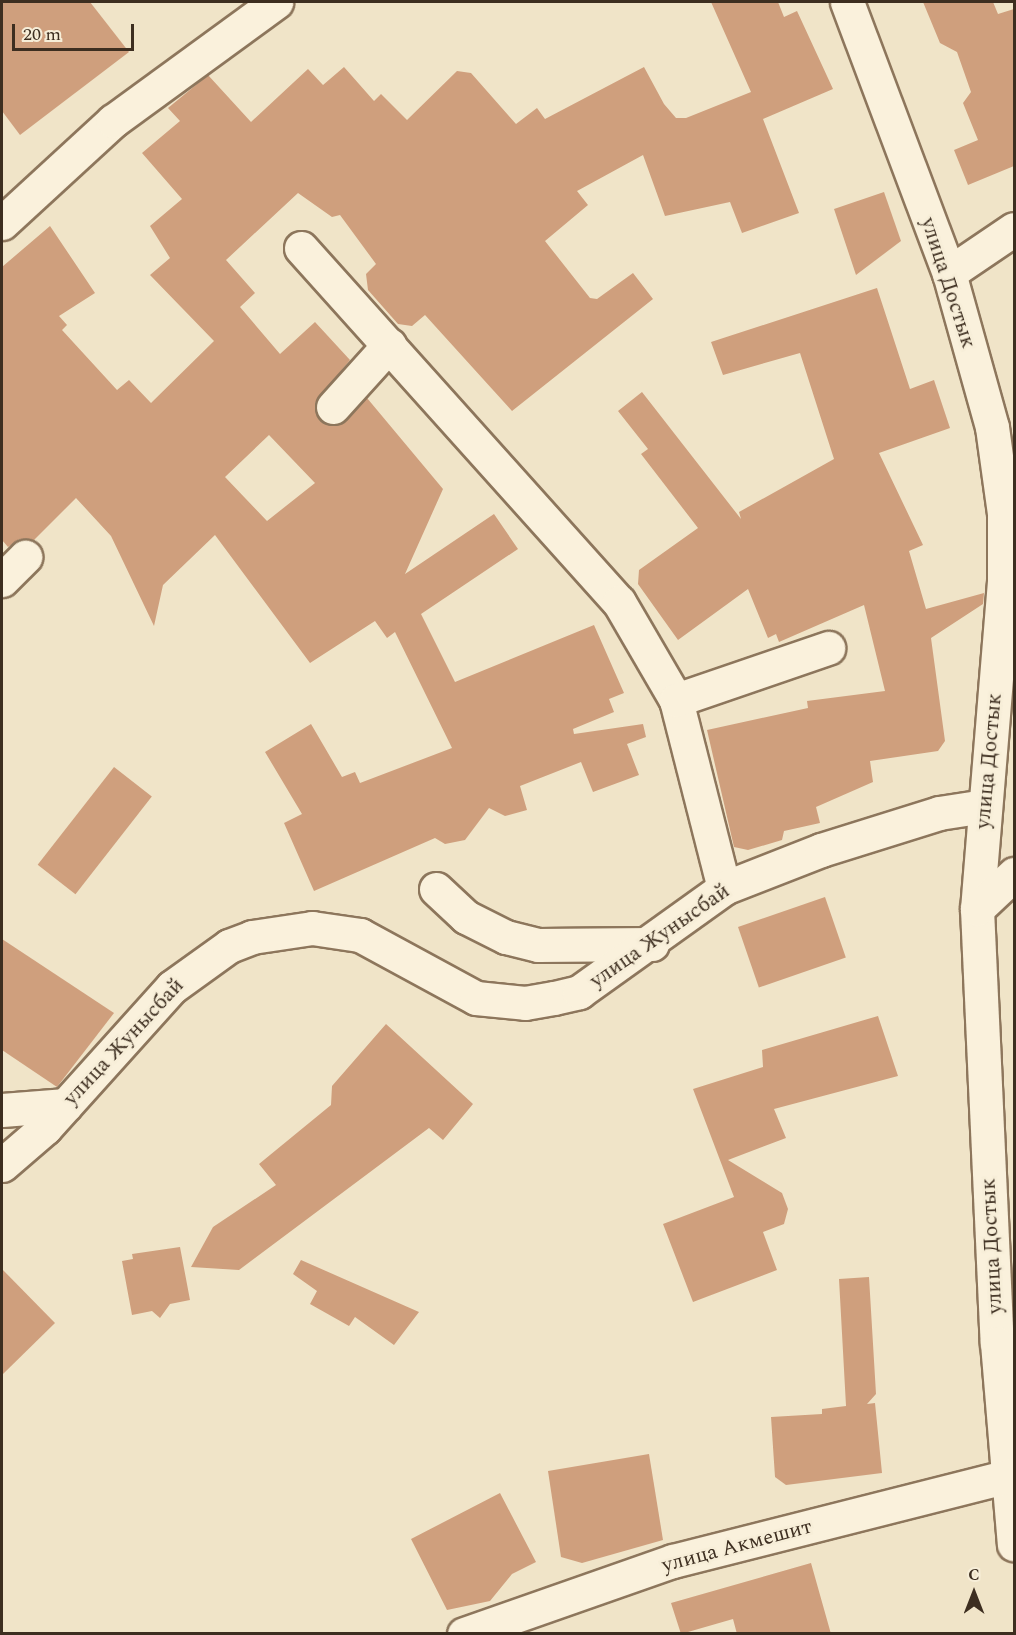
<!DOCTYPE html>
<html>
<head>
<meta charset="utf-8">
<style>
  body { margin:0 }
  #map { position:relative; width:1016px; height:1635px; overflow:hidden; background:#f0e4c8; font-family:Spectral,serif }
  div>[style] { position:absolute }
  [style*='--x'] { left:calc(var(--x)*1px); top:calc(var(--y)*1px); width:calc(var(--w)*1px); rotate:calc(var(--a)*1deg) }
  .building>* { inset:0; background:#cf9f7d; transform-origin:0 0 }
  .roads { filter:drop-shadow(2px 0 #8d765c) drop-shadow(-2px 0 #8d765c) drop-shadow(0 2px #8d765c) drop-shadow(0 -2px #8d765c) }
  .minor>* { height:33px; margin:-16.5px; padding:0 16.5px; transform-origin:16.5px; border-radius:16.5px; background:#faf1dc }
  span { translate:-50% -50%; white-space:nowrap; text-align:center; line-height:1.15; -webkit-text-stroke:5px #f7eed8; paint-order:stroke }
  .street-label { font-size:21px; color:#3d2e20 }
  .frame { position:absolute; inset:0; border:3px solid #3d2e20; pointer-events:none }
  .north { position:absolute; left:944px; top:1563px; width:60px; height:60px; -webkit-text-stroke:4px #f7eed8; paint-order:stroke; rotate:0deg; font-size:16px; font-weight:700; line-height:24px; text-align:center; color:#3d2e20 }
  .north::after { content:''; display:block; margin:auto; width:21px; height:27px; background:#3d2e20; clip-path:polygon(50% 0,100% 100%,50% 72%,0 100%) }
  .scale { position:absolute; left:12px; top:24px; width:122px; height:27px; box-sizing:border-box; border:3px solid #3d2e20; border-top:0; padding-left:8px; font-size:18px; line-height:21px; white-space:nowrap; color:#3d2e20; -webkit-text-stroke:4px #f7eed8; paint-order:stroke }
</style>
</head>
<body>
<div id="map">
  <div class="building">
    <i style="clip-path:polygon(2px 2px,90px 2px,129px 52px,20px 135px,2px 111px)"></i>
    <i style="clip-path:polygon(evenodd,711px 2px,778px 2px,784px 17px,797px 11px,833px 89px,763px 119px,799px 213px,742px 233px,730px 202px,665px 216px,643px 155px,577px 191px,588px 205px,545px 241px,590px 298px,597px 299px,633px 273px,653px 299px,512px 411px,425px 315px,412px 326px,398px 324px,368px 290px,366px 274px,376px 264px,340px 215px,332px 217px,298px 193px,226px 260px,255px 293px,240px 307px,280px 354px,315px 322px,350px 360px,315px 403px,320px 420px,339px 425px,367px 398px,443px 489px,405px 574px,494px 514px,518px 549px,421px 614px,455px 682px,594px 625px,624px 693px,609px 699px,614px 712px,573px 729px,574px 734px,643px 724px,646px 737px,627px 744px,639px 775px,593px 792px,581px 762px,520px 786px,527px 810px,505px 816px,489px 808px,465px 840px,445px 844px,435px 838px,314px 891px,284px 823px,302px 814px,265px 752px,311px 724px,342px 777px,355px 772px,360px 783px,452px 748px,395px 632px,387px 638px,375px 621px,310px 663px,215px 535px,163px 585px,154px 626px,111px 536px,76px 498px,33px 541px,20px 539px,8px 547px,2px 540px,2px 267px,50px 226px,95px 293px,59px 316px,67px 325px,62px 330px,117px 390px,129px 380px,151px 403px,214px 341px,150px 275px,170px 258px,150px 226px,182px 199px,142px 153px,180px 121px,168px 108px,208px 75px,251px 122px,308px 69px,323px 85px,344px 67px,374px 101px,381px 94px,407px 120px,457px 71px,471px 73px,516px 124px,537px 108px,545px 119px,644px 67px,664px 104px,676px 118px,686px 118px,751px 92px,711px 2px,269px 435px,315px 483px,267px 521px,225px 477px,269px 435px)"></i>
    <i style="clip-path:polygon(923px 2px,993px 2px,998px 14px,1014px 9px,1014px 166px,968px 185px,954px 150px,978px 140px,963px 103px,971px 92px,957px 52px,940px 43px)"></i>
    <i style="clip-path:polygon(884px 192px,901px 241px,856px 275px,834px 209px)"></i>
    <i style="clip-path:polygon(877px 288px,910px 389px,934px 380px,950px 428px,879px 453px,923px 545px,909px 551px,926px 609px,984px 593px,983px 604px,931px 638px,945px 741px,938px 751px,870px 761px,873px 782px,816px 807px,820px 823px,784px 831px,782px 840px,748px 850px,734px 847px,707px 730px,808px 708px,807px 701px,885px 691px,864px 605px,779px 642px,776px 634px,768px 638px,748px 589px,678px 640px,638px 584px,639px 570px,698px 528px,641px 454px,648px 449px,618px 411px,642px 392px,741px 519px,739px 512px,834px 459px,800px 353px,723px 375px,711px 342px)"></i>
    <i style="left:114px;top:767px;width:48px;height:124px;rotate:38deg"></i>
    <i style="left:825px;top:897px;width:64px;height:92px;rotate:71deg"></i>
    <i style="clip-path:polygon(2px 939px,114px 1013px,57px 1087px,2px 1050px)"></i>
    <i style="clip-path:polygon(878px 1016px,898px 1076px,774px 1109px,786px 1138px,728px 1160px,782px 1193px,788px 1209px,784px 1224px,763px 1232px,777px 1270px,693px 1302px,663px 1224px,734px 1197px,693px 1089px,763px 1067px,762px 1050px)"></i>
    <i style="clip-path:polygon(386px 1024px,473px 1104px,443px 1140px,429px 1128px,239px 1270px,191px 1267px,213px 1227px,276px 1185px,259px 1164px,331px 1105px,332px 1086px)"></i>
    <i style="clip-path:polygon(180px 1247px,190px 1300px,170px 1304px,160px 1318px,152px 1311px,132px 1315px,122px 1261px,133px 1259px,132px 1254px)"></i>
    <i style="clip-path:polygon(301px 1260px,419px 1312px,394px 1345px,355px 1317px,349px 1326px,310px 1304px,317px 1291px,293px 1274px)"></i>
    <i style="clip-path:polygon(2px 1269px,55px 1323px,2px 1375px)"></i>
    <i style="clip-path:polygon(869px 1277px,876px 1394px,867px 1404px,875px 1403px,882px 1473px,786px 1485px,775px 1477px,771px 1417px,822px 1414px,822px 1409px,846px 1406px,839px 1279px)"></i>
    <i style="clip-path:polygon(649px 1454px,663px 1540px,582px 1563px,561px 1557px,548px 1471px)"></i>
    <i style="clip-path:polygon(500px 1493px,536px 1562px,512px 1574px,490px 1601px,447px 1610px,411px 1539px)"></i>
    <i style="clip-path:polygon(811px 1563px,831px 1634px,737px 1634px,733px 1619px,681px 1634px,671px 1603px)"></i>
  </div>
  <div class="roads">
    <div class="minor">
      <i style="--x:847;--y:2;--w:290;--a:69.4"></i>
      <i style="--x:949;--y:273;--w:160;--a:74.4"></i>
      <i style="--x:992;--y:427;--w:88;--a:82.1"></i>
      <i style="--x:1004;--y:514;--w:67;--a:90"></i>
      <i style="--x:1004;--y:581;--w:329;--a:94.7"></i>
      <i style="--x:977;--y:909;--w:434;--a:87.4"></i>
      <i style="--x:997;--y:1343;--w:202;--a:85.2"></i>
      <i style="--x:2;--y:223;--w:151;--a:-42.6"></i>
      <i style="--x:113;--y:121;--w:202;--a:-36.1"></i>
      <i style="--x:301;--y:248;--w:476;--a:48.1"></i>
      <i style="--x:619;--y:602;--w:113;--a:59.8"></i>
      <i style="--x:676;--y:700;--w:194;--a:75.7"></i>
      <i style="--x:949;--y:273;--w:78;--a:-34.1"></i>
      <i style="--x:333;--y:407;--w:84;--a:-47.9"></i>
      <i style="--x:2;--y:580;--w:33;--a:-45"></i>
      <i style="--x:676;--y:700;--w:161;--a:-18.9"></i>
      <i style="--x:436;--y:889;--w:41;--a:43"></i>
      <i style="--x:466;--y:917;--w:45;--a:26.6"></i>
      <i style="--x:506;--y:937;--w:33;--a:14"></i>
      <i style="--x:538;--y:945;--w:114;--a:-0.5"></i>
      <i style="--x:977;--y:909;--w:51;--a:-43.4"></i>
      <i style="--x:2;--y:1110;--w:64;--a:-4.5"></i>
      <i style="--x:2;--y:1165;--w:57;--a:-40.7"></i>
      <i style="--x:45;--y:1128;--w:190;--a:-48"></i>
      <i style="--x:172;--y:987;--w:70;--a:-35.7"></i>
      <i style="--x:229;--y:946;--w:25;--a:-21"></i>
      <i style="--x:252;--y:937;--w:61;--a:-8.5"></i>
      <i style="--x:312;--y:928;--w:49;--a:8.3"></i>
      <i style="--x:360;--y:935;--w:132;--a:28.5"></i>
      <i style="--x:476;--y:998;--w:49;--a:5.8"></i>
      <i style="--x:525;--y:1003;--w:29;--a:-10"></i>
      <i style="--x:554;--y:998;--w:26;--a:-13"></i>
      <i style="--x:579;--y:992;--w:178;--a:-35.6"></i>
      <i style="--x:724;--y:888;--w:104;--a:-21.4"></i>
      <i style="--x:821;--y:850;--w:124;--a:-17.4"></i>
      <i style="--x:939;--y:813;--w:46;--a:-8.8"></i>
      <i style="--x:464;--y:1634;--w:221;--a:-19.3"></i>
      <i style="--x:673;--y:1561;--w:352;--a:-14.2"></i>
    </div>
  </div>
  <div class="street-label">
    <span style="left:948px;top:283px;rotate:72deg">улица Достык</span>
    <span style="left:989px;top:761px;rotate:-85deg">улица Достык</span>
    <span style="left:660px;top:936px;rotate:-35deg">улица Жунысбай</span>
    <span style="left:124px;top:1042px;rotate:-47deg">улица Жунысбай</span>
    <span style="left:992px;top:1246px;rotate:-93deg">улица Достык</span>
    <span style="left:737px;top:1546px;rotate:-15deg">улица Акмешит</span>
  </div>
  <div class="frame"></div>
  <div class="north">С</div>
  <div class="scale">20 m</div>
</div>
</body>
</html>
